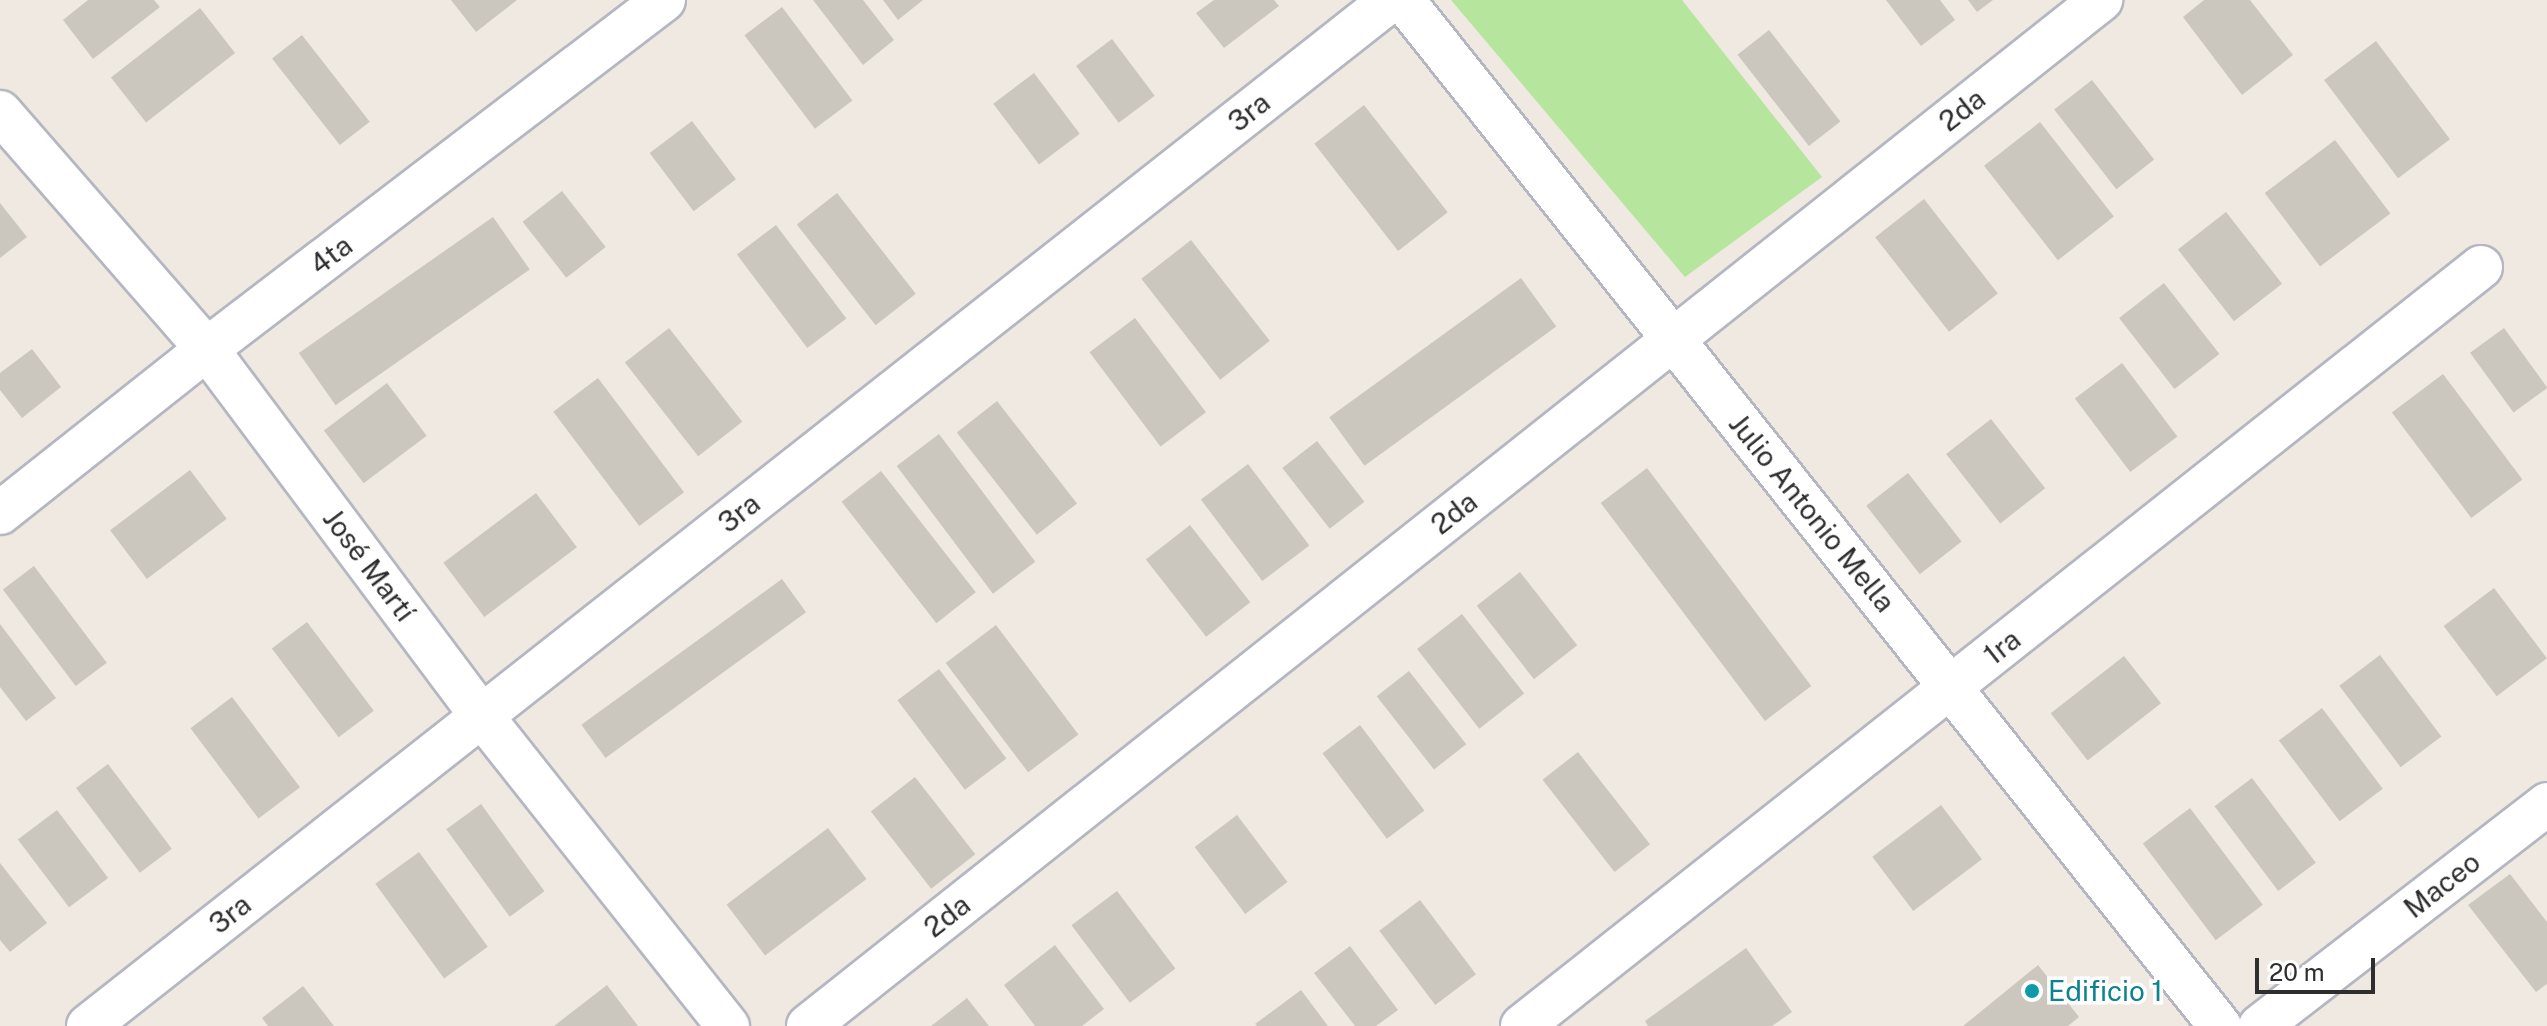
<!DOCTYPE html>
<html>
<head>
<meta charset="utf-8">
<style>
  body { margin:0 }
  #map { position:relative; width:2547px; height:1026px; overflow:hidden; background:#efe9e1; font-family:"Public Sans",sans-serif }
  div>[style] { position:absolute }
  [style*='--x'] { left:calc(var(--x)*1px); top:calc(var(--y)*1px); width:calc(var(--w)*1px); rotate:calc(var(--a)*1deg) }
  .green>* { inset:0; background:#b6e59e }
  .building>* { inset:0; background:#cbc7bf; transform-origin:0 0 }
  .roads { filter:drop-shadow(2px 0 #b4b7c1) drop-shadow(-2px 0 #b4b7c1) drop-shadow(0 2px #b4b7c1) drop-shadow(0 -2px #b4b7c1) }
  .minor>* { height:42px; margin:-21px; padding:0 21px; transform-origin:21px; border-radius:21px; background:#fff }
  .dots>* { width:22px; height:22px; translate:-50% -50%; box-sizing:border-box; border:4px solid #fff; border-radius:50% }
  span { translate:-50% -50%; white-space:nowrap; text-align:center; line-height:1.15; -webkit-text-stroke:7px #fff; paint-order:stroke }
  .street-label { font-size:28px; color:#2e2e2e }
  .culture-label { font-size:28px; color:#0d838f }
  .left { translate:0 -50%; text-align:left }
  .scale { position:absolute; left:2255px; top:958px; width:120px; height:36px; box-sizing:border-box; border:4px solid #2e2e2e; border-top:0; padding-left:10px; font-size:24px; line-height:28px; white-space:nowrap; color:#2e2e2e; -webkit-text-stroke:6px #fff; paint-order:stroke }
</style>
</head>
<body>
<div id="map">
  <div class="green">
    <i style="clip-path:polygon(1451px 0,1682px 0,1822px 177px,1685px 277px)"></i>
  </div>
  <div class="building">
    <i style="clip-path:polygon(88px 0,154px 0,160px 7px,93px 59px,63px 20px)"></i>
    <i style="clip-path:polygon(451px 0,517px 0,476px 32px)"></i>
    <i style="clip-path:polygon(813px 0,863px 0,894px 40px,863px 65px)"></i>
    <i style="clip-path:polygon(883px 0,923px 0,898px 20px)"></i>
    <i style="clip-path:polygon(1214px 0,1274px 0,1279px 6px,1224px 48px,1196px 13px)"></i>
    <i style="clip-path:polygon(1886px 0,1940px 0,1955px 20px,1921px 46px)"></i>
    <i style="clip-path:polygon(1968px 0,1993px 0,1977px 12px)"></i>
    <i style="clip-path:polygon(2204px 0,2250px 0,2293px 55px,2242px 95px,2183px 17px)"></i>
    <i style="left:782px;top:7px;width:117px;height:47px;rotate:53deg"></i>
    <i style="left:200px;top:8px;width:57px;height:113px;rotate:52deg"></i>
    <i style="left:1769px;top:30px;width:116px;height:40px;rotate:52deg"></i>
    <i style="left:302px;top:35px;width:110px;height:38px;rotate:52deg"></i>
    <i style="left:1112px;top:39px;width:71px;height:45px;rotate:53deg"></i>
    <i style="left:2376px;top:41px;width:123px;height:65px;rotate:53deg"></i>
    <i style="left:1034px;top:73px;width:76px;height:51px;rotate:53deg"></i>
    <i style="left:2092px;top:80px;width:101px;height:48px;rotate:52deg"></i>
    <i style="left:1364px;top:105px;width:136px;height:63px;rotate:52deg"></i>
    <i style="left:692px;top:121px;width:73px;height:53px;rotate:53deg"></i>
    <i style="left:2040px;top:122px;width:120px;height:71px;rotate:52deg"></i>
    <i style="left:2335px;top:140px;width:92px;height:88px;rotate:53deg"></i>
    <i style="left:562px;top:191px;width:71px;height:50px;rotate:52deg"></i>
    <i style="left:837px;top:193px;width:128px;height:51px;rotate:52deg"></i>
    <i style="left:1924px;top:199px;width:120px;height:62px;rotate:52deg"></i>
    <i style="clip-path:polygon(0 203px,27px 237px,0 258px)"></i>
    <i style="left:2226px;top:212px;width:91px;height:61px;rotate:52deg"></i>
    <i style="left:493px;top:217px;width:64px;height:237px;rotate:55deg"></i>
    <i style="left:776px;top:225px;width:117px;height:49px;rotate:53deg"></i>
    <i style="left:1191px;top:240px;width:128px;height:63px;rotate:52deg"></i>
    <i style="left:1521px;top:278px;width:60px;height:237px;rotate:54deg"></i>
    <i style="left:2164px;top:283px;width:90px;height:57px;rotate:52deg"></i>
    <i style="left:1135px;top:318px;width:118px;height:57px;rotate:53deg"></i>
    <i style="left:669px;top:328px;width:119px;height:56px;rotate:52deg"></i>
    <i style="left:2504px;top:328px;width:74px;height:42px;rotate:54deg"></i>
    <i style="clip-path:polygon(32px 349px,61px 387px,22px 418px,0 390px,0 373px)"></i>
    <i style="left:2122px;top:363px;width:92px;height:59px;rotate:53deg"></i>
    <i style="left:2443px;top:374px;width:132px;height:64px;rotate:53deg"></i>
    <i style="left:598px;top:378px;width:143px;height:56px;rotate:53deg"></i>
    <i style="left:387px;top:383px;width:66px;height:79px;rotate:53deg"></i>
    <i style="left:997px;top:401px;width:130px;height:51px;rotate:52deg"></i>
    <i style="left:1991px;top:419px;width:88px;height:57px;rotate:52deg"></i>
    <i style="left:939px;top:434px;width:160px;height:53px;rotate:53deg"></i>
    <i style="left:1317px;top:441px;width:77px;height:44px;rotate:52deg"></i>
    <i style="left:1248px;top:464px;width:102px;height:59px;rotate:53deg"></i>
    <i style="left:1647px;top:468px;width:273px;height:58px;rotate:53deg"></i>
    <i style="left:190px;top:470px;width:61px;height:100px;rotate:53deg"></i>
    <i style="left:881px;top:471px;width:154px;height:50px;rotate:52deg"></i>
    <i style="left:1908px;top:473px;width:87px;height:53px;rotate:52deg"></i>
    <i style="left:536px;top:493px;width:68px;height:116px;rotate:53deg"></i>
    <i style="left:1190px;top:525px;width:98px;height:56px;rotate:52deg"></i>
    <i style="left:34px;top:566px;width:121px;height:39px;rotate:53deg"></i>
    <i style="left:1520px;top:572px;width:93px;height:55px;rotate:52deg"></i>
    <i style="left:782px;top:579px;width:41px;height:248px;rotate:54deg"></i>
    <i style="left:2494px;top:588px;width:88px;height:63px;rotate:53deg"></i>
    <i style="left:1462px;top:614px;width:101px;height:57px;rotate:52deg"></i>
    <i style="left:307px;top:622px;width:111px;height:44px;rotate:53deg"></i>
    <i style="clip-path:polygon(0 624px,56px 698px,26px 721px,0 687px)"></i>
    <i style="left:996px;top:625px;width:137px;height:63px;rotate:53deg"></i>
    <i style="left:2380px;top:655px;width:102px;height:51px;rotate:53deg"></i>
    <i style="left:2124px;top:656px;width:60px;height:93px;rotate:52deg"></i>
    <i style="left:939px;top:669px;width:112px;height:52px;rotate:53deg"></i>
    <i style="left:1409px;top:671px;width:93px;height:41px;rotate:52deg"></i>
    <i style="left:232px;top:697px;width:113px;height:52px;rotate:53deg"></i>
    <i style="left:2322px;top:708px;width:101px;height:54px;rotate:53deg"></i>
    <i style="left:1360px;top:725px;width:107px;height:47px;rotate:53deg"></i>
    <i style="left:1578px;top:752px;width:117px;height:45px;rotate:52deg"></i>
    <i style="left:108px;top:764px;width:106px;height:40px;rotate:53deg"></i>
    <i style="left:915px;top:777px;width:98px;height:56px;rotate:52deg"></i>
    <i style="left:2252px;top:778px;width:106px;height:47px;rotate:53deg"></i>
    <i style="left:481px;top:804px;width:108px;height:43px;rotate:54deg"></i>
    <i style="left:1941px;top:805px;width:68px;height:86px;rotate:53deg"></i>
    <i style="left:2190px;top:808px;width:121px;height:59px;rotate:53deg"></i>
    <i style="left:57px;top:810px;width:85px;height:49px;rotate:53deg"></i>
    <i style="left:1237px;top:815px;width:84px;height:53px;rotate:53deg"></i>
    <i style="left:828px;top:828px;width:64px;height:127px;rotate:53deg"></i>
    <i style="left:419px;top:852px;width:117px;height:54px;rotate:54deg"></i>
    <i style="clip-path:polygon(0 863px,47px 923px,10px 952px,0 940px)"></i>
    <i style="clip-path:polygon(2510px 874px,2547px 922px,2547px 984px,2536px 992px,2468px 905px)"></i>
    <i style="left:1117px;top:891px;width:97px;height:57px;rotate:53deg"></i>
    <i style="left:1420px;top:900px;width:93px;height:51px;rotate:53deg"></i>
    <i style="clip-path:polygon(1055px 945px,1104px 1009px,1082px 1026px,1035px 1026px,1004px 985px)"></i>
    <i style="clip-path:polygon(1350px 946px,1398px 1010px,1376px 1026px,1355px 1026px,1314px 973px)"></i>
    <i style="clip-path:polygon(1746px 948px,1792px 1012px,1772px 1026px,1648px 1026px,1645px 1021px)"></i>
    <i style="clip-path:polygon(2038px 965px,2079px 1017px,2068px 1026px,1963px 1026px)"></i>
    <i style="clip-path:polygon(607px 985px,638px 1026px,554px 1026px)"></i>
    <i style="clip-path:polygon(303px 986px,334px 1026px,268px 1026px,262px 1018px)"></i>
    <i style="clip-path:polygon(1301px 990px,1328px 1026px,1257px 1026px,1255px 1024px)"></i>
    <i style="clip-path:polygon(967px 998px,989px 1026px,931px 1026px)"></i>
  </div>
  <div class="roads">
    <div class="minor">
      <i style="--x:1403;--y:0;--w:1312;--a:51.47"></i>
      <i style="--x:0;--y:112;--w:315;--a:48.9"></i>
      <i style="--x:207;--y:349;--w:459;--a:53.2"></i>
      <i style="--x:482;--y:716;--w:396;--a:51.6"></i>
      <i style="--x:0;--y:513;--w:264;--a:-38.4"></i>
      <i style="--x:207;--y:349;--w:575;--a:-37.37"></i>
      <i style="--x:88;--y:1026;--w:1658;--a:-38.22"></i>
      <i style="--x:808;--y:1026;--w:1651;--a:-38.43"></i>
      <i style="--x:1522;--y:1026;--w:1223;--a:-38.36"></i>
      <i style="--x:2260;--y:1026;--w:363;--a:-37.7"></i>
    </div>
  </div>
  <div class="dots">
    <i style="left:2032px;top:991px;background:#0f9aa8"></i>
  </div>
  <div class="street-label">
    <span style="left:1962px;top:110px;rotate:-38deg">2da</span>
    <span style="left:1249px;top:112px;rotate:-38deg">3ra</span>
    <span style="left:331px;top:255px;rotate:-37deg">4ta</span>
    <span style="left:739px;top:513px;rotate:-38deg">3ra</span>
    <span style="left:1454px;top:513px;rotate:-38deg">2da</span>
    <span style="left:1812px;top:513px;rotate:51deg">Julio Antonio Mella</span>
    <span style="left:369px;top:565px;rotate:53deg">José Martí</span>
    <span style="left:2002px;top:647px;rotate:-38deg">1ra</span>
    <span style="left:2442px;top:885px;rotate:-38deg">Maceo</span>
    <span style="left:230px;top:914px;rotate:-38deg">3ra</span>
    <span style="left:947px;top:916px;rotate:-38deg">2da</span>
  </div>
  <div class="culture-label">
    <span class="left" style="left:2048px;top:991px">Edificio 1</span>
  </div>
  <div class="scale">20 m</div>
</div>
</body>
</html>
